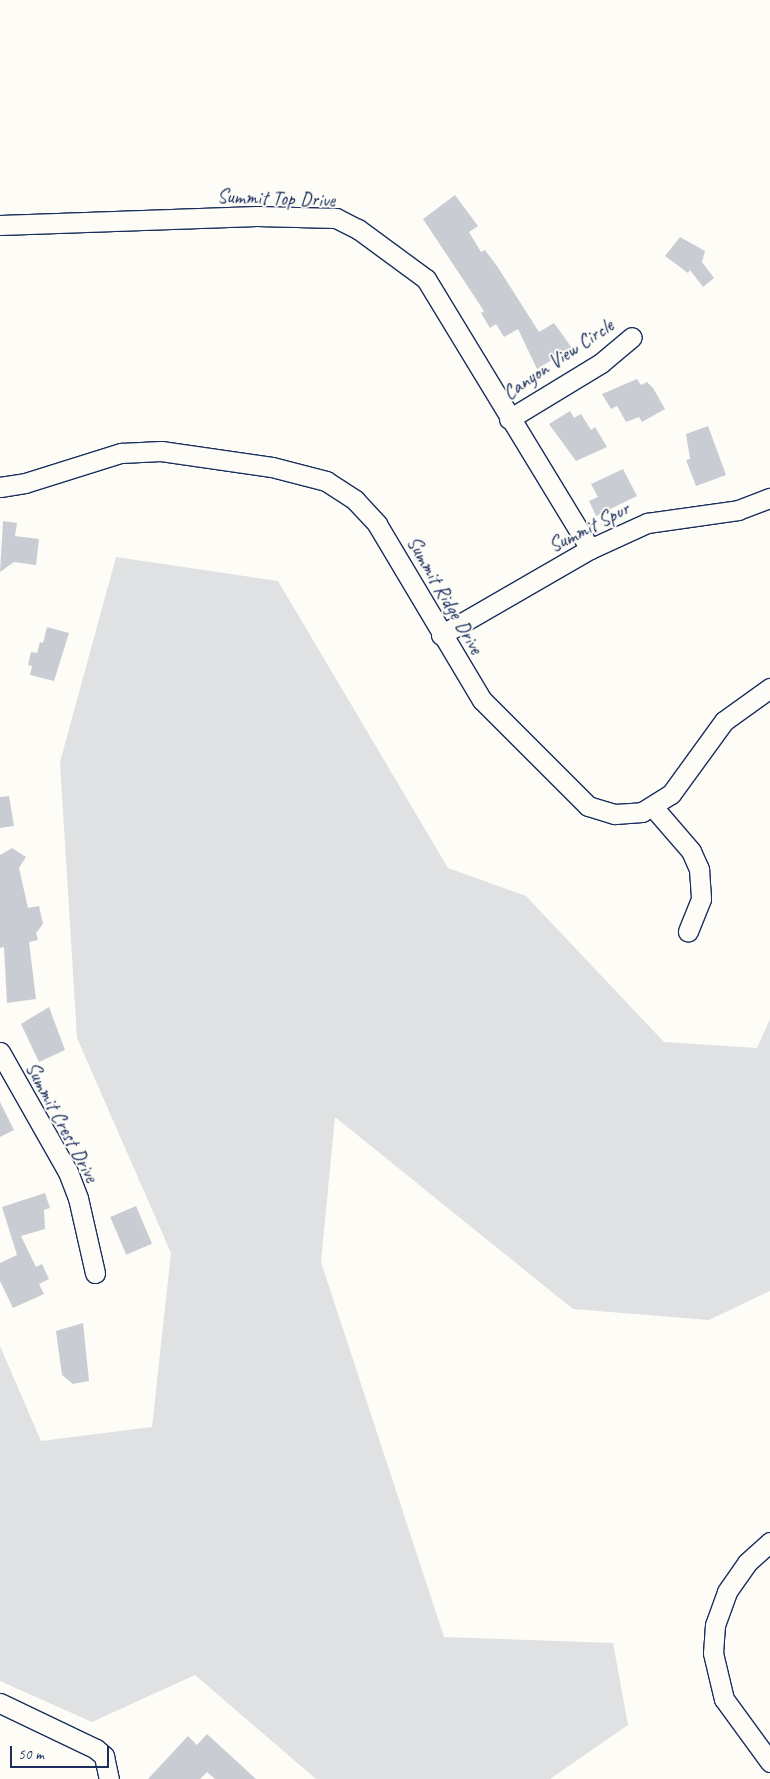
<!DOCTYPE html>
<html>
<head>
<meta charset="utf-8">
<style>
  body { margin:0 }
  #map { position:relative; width:770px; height:1779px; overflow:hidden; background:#fdfcf7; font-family:Caveat,sans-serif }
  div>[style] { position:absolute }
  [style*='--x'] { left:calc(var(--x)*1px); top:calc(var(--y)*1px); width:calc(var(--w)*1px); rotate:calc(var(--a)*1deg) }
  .green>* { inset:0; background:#e0e1e3 }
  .building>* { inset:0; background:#c9ccd3; transform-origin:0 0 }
  .roads { filter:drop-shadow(1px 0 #1b2f5e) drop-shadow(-1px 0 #1b2f5e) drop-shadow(0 1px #1b2f5e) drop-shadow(0 -1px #1b2f5e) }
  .minor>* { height:19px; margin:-9.5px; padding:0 9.5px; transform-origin:9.5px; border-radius:9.5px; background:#fdfcf7 }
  span { translate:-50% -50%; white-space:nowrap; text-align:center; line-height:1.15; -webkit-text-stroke:4px #fdfcf7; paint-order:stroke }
  .street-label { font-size:20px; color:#1b2f5e }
  .scale { position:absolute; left:10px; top:1746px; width:99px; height:22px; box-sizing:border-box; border:2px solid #1b2f5e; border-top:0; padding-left:6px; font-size:15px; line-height:18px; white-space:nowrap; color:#1b2f5e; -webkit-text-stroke:4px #fdfcf7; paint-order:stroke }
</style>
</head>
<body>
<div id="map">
  <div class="green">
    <i style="clip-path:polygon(116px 557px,278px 581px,448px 868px,526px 896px,664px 1042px,757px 1048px,770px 1019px,770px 1291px,709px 1320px,573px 1309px,335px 1117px,321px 1262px,444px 1637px,613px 1643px,628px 1725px,550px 1779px,316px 1779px,195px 1675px,92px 1722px,0 1681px,0 1346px,41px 1441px,152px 1427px,171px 1253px,77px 1038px,60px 762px)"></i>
  </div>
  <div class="building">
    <i style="clip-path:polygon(455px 195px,478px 226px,469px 232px,481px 252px,485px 250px,497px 266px,539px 332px,554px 323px,572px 348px,537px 369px,518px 329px,504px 337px,496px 324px,490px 328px,481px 313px,484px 311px,423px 219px)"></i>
    <i style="clip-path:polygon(680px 237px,705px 251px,702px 262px,714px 278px,703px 287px,690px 270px,688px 273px,665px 256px)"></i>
    <i style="clip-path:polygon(637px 379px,641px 385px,647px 382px,653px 388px,665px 409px,642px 422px,639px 417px,626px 422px,617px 406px,611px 409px,602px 394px)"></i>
    <i style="clip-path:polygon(570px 411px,574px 418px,581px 414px,591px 430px,595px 427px,607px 447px,576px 461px,549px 424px)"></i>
    <i style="clip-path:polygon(708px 426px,726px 475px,696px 486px,686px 460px,690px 459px,686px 434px)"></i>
    <i style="clip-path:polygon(623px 469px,637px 496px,596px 516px,589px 501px,598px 497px,591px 484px)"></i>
    <i style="clip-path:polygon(3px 521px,17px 523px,15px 536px,39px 539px,36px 565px,14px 562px,0 572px)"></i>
    <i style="clip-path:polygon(47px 627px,69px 633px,54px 681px,30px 675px,32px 666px,28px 665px,31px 652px,37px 653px,40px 642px,43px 643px)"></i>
    <i style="clip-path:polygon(9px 796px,14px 826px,0 828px,0 797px)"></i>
    <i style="clip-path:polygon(12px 848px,26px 857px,19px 868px,28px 908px,39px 906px,43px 924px,36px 933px,38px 940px,29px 942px,36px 999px,7px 1003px,4px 947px,0 948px,0 855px)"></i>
    <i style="clip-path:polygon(49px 1007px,65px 1050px,39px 1062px,21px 1024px)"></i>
    <i style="clip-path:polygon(0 1102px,14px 1130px,0 1137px)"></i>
    <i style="clip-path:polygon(45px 1193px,50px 1208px,44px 1210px,45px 1229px,21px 1236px,36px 1267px,42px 1264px,49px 1279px,39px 1284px,44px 1294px,13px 1308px,0 1281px,0 1263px,17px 1255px,2px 1207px)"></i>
    <i style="left:136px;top:1206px;width:41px;height:28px;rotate:67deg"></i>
    <i style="clip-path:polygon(83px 1323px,89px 1381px,73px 1384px,62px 1375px,56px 1331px)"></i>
    <i style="clip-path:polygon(207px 1734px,256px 1779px,215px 1779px,207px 1772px,200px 1779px,148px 1779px,188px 1736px,197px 1745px)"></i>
  </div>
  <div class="roads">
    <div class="minor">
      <i style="--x:0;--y:225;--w:257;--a:-2"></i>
      <i style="--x:257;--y:216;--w:79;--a:1.5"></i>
      <i style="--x:336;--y:218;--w:25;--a:27"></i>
      <i style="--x:358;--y:229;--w:84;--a:36.3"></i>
      <i style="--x:426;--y:279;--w:316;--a:58.7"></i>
      <i style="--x:509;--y:419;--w:108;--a:-31.3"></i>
      <i style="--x:601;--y:363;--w:40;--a:-40"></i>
      <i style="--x:0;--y:487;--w:25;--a:-9"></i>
      <i style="--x:25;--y:483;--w:101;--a:-17.4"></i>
      <i style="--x:121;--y:453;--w:40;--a:-2.9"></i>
      <i style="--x:161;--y:451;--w:112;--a:8.2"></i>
      <i style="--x:272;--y:467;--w:56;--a:14.5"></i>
      <i style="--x:326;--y:481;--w:35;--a:33"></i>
      <i style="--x:355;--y:500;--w:33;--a:47"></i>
      <i style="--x:377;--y:524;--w:205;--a:59.2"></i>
      <i style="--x:482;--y:700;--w:150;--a:45"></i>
      <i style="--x:588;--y:806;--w:28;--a:17"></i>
      <i style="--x:615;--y:814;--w:27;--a:-4"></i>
      <i style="--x:642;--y:812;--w:34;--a:-32"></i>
      <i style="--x:671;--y:794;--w:90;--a:-54"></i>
      <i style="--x:724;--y:721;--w:57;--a:-35.7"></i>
      <i style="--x:441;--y:635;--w:172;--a:-30"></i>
      <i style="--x:590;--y:549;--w:63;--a:-24.5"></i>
      <i style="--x:647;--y:523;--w:92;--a:-8.1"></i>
      <i style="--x:738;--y:510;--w:34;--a:-21"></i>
      <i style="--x:653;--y:807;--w:58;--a:49.2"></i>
      <i style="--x:691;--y:851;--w:20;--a:66"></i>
      <i style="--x:699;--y:869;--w:30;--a:86"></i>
      <i style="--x:701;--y:899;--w:35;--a:112"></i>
      <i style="--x:0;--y:1052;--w:138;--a:60.5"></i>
      <i style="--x:68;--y:1172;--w:28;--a:69"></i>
      <i style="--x:78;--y:1198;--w:77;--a:77.2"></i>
      <i style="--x:770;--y:1542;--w:31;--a:138"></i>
      <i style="--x:747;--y:1563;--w:35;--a:125"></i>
      <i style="--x:727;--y:1592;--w:35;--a:110"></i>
      <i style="--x:715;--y:1625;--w:28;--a:94"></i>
      <i style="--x:713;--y:1653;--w:47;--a:76.6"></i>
      <i style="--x:724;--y:1699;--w:78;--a:53.9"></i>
      <i style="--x:0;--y:1703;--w:106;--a:25.6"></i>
      <i style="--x:96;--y:1749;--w:11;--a:41"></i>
      <i style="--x:104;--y:1756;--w:24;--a:78"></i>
    </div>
  </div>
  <div class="street-label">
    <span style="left:276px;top:198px;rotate:2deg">Summit Top Drive</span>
    <span style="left:558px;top:359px;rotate:-34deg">Canyon View Circle</span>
    <span style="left:589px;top:527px;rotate:-27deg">Summit Spur</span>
    <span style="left:445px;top:595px;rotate:60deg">Summit Ridge Drive</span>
    <span style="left:62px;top:1122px;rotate:62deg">Summit Crest Drive</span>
  </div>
  <div class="scale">50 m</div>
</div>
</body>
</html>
